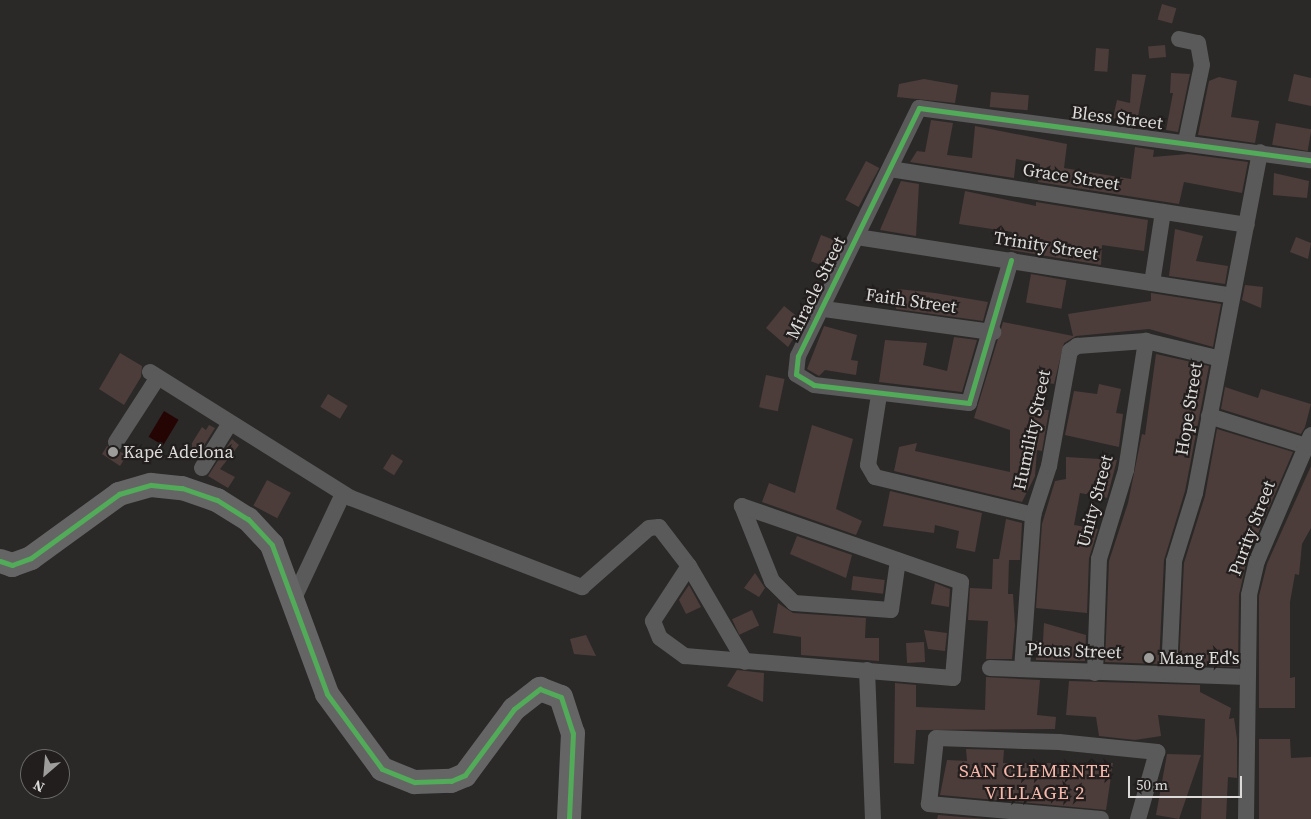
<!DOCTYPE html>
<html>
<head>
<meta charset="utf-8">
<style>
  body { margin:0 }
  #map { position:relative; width:1311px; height:819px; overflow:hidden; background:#2a2928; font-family:"Source Serif 4",serif }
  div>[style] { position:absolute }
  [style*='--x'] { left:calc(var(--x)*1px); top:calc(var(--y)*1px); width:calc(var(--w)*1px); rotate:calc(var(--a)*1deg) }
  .water>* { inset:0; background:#250504; transform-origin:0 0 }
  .building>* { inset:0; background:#4c3d3a; transform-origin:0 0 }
  .street>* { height:16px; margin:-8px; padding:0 8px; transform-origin:8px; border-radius:8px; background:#5a5a5a }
  .secondary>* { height:24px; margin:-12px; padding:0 12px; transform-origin:12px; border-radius:12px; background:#666565 }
  .cycleway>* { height:5px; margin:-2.5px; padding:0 2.5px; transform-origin:2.5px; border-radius:2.5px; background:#51ab58 }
  .dots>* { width:14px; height:14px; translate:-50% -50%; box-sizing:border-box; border:2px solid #211e1d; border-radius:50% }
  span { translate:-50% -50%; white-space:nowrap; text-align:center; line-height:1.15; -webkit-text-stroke:4.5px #211e1d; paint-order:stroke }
  .street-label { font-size:18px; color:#dddbda }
  .poi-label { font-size:18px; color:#dddbda }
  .left { translate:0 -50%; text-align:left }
  .neighbourhood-label { font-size:19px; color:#f9b7a9; letter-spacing:1px }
  .north { position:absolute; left:20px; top:749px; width:50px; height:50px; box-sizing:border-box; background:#211e1d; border:1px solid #6c6a69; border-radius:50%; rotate:207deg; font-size:14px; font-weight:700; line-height:20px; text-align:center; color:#dddbda }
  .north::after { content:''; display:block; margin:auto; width:18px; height:22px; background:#9e9d9c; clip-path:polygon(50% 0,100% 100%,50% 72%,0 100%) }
  .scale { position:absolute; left:1128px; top:776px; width:114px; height:22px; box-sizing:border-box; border:2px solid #dddbda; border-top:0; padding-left:6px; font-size:15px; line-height:18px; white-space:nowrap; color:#dddbda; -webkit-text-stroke:4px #211e1d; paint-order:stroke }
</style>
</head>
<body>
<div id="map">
  <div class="water">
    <i style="left:164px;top:411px;width:17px;height:30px;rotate:31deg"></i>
  </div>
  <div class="building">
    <i style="left:1162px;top:4px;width:15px;height:16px;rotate:16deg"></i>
    <i style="left:1165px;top:45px;width:12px;height:17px;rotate:85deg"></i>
    <i style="left:1096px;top:48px;width:13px;height:23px;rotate:4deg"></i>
    <i style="clip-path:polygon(1171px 73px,1190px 74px,1178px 132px,1166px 130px,1173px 93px,1170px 93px)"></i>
    <i style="clip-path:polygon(1132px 74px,1146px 75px,1136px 127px,1113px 118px,1117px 100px,1130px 103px)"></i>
    <i style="clip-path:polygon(1294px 74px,1311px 78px,1311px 106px,1288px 101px)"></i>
    <i style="clip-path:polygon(1219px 77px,1237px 81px,1231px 117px,1259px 121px,1255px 143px,1198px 135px,1209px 81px)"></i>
    <i style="clip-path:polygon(924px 79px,958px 85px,955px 103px,897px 97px,899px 84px)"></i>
    <i style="left:991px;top:92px;width:38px;height:15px;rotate:5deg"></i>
    <i style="clip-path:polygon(931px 120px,953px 123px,947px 155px,972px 158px,975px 126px,1067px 144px,1064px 168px,1131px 179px,1135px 147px,1154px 150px,1153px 157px,1188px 154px,1248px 162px,1242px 193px,1184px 182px,1179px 204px,1038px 182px,1040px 164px,1016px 159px,1014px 178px,910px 162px,917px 151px,925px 152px)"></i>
    <i style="left:1276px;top:123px;width:36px;height:22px;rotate:10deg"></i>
    <i style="left:866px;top:161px;width:15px;height:44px;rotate:28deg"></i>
    <i style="clip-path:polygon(1274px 173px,1309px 181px,1307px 198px,1273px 195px)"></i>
    <i style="clip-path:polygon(901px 181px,919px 184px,916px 236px,880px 230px)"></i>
    <i style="clip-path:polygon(965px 191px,1036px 206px,1036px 202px,1148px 220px,1144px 251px,1102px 245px,1101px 265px,1010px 250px,1012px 232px,959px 224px)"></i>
    <i style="clip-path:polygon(1175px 229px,1203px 236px,1196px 261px,1228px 266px,1225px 284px,1169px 276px)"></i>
    <i style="left:821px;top:235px;width:22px;height:28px;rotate:21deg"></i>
    <i style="clip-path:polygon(1296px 237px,1311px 243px,1308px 259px,1290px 252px)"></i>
    <i style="left:1031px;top:274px;width:36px;height:29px;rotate:10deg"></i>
    <i style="clip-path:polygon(1245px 285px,1263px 287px,1261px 308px,1242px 300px)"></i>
    <i style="clip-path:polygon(898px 289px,935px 293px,988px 302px,983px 321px,896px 309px)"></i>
    <i style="clip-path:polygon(1151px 293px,1221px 304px,1213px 347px,1149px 329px,1076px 336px,1064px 343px,1054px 384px,1048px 383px,1044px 410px,1049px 410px,1042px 451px,1037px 450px,1035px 476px,1022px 502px,894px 471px,899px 447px,917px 443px,915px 451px,1010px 472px,1010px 430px,974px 418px,1003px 322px,1073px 336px,1068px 314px,1151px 301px)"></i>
    <i style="clip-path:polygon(784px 306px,804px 322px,788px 347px,766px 328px)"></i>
    <i style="clip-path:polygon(824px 326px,857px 335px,851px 360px,858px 361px,856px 375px,825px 370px,819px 376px,807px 369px)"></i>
    <i style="clip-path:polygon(954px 337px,977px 340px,962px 392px,879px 382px,885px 340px,927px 343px,923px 365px,947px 371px)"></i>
    <i style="clip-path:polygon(120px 353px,142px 366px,141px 377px,124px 405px,99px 389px)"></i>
    <i style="clip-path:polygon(1156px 354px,1209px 366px,1185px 491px,1164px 560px,1159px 664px,1105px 662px,1109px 561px,1128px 503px,1142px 434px,1145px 435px)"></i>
    <i style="left:766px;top:375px;width:19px;height:33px;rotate:12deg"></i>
    <i style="clip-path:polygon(1099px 384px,1121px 389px,1116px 413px,1123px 414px,1119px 447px,1065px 435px,1074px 391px,1097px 394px)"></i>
    <i style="clip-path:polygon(1225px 387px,1258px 398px,1261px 389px,1311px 404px,1305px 427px,1301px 434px,1221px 409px)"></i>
    <i style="left:328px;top:394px;width:23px;height:15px;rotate:31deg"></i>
    <i style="clip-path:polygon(209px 425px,215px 428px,198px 455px,192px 452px,192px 443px,202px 427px,206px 430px)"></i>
    <i style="clip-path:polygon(812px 425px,853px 439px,836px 509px,862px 521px,856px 535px,762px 502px,769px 483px,795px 493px)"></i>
    <i style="clip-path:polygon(1217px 429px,1293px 452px,1247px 559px,1239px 595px,1238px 667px,1179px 665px,1184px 563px,1205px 496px)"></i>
    <i style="clip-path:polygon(232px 439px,239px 445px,220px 469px,235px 477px,228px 488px,208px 476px)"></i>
    <i style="clip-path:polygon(107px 446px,127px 455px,120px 466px,102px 454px)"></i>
    <i style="left:392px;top:454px;width:13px;height:17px;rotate:32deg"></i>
    <i style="clip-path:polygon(1066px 457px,1117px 460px,1107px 498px,1080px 493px,1074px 525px,1098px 529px,1089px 558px,1087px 613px,1036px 608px,1042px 524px,1055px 481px,1066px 479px)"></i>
    <i style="clip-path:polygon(1311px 466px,1311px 528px,1302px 544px,1299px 575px,1295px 574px,1290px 602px,1290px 678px,1295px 677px,1295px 708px,1259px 708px,1259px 596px,1267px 564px)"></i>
    <i style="left:267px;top:480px;width:27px;height:29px;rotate:28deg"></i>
    <i style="clip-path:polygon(890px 491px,982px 513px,975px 552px,956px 548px,959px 531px,935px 525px,934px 533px,883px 526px)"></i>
    <i style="clip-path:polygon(1006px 519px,1022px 523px,1020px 560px,1009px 560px,1008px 594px,1013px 594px,1015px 626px,1012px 659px,986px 659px,988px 621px,968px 620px,970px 588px,992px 589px,993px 559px,999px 559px)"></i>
    <i style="clip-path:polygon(797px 536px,852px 555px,846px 578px,790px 554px)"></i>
    <i style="clip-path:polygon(755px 573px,765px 588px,759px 597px,744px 588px)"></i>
    <i style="left:853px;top:576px;width:32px;height:14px;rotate:7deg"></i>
    <i style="clip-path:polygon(935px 583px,950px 589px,949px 607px,931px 604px)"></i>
    <i style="clip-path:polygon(689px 585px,701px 607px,686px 614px,679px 600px)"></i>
    <i style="clip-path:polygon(778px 603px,793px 613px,866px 618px,865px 638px,879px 638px,879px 661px,801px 655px,801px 637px,773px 633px)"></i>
    <i style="left:752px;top:610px;width:17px;height:22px;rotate:65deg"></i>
    <i style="clip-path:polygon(1044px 623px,1086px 635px,1085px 661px,1036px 660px,1036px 641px,1043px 641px)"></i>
    <i style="clip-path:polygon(924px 630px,947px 633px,945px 651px,928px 649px)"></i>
    <i style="clip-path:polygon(586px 635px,596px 656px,574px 654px,570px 639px)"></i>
    <i style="left:924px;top:642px;width:20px;height:18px;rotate:87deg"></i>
    <i style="clip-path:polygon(737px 670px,764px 673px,763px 702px,727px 686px)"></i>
    <i style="clip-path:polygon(986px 677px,1040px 680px,1037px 715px,1056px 717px,1055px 729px,916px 730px,914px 764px,894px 763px,895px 683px,916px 685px,916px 707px,985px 710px)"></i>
    <i style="clip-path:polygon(1069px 681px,1200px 685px,1200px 692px,1231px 708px,1229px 719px,1234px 718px,1237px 739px,1237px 778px,1228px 777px,1226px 819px,1201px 819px,1205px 719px,1158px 715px,1161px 736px,1135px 740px,1099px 736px,1096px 717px,1066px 715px)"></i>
    <i style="clip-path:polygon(1259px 739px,1290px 739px,1291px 758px,1311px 757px,1311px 819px,1259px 819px)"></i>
    <i style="clip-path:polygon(966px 749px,1004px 750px,1003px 763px,1113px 763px,1106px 810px,940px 795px,947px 760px,967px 761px)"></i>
    <i style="clip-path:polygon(1167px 754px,1201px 755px,1179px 819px,1156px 815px)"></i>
    <i style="clip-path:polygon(938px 815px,986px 819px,937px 819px)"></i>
  </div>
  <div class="street">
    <i style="--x:1179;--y:39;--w:19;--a:12"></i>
    <i style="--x:1198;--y:43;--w:22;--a:80"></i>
    <i style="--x:1202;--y:65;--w:78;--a:101.9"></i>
    <i style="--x:890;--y:169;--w:361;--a:8.9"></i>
    <i style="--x:857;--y:237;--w:376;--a:8.9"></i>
    <i style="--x:1011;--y:260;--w:149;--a:106.4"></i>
    <i style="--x:969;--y:403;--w:156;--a:-173.4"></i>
    <i style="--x:814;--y:385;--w:21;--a:-149"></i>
    <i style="--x:796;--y:374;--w:18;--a:-84"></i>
    <i style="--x:798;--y:356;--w:276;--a:-64"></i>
    <i style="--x:919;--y:108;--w:395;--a:7.6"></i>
    <i style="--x:1152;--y:283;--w:72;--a:-81.2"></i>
    <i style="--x:824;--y:309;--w:171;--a:7.8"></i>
    <i style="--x:150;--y:372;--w:237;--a:32.1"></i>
    <i style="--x:351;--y:498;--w:248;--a:21.1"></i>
    <i style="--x:582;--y:587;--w:89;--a:-41.4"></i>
    <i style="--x:649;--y:528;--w:10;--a:-6"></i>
    <i style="--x:659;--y:527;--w:49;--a:52.4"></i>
    <i style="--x:689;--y:566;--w:111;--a:59.7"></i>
    <i style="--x:879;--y:395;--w:71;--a:98.9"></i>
    <i style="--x:868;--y:465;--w:14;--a:60"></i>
    <i style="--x:875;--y:477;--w:163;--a:13.5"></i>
    <i style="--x:1209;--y:416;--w:102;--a:17.2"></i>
    <i style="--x:116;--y:442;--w:77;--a:-57.1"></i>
    <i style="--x:202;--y:468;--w:53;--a:-58.1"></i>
    <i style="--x:742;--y:506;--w:81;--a:68.2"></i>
    <i style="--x:772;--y:581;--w:31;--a:45"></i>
    <i style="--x:794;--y:603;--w:97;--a:4.1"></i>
    <i style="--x:891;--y:610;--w:50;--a:-82"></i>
    <i style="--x:689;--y:566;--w:66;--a:123.2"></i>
    <i style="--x:653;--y:621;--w:18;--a:68"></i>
    <i style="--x:660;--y:638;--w:31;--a:36"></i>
    <i style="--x:685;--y:656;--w:269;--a:4.7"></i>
    <i style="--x:953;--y:678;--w:96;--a:-85.2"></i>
    <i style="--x:961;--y:582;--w:232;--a:-160.9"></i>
    <i style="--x:294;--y:598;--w:115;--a:-64.8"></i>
    <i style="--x:990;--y:668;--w:257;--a:2"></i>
    <i style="--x:1022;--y:669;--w:154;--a:-85.9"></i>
    <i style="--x:1033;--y:515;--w:52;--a:-71.9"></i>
    <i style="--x:1049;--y:466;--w:117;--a:-79.7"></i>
    <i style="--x:1070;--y:351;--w:9;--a:-36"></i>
    <i style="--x:1077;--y:346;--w:69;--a:-4.1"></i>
    <i style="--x:1146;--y:341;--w:73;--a:13.5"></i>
    <i style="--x:867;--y:670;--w:149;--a:87.7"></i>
    <i style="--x:1095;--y:673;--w:114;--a:-88"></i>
    <i style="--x:1099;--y:559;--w:93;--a:-73.1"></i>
    <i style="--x:1126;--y:470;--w:131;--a:-81.2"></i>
    <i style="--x:1169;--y:673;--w:112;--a:-87.4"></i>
    <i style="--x:1174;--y:561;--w:71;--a:-72.8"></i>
    <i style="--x:1195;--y:493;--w:347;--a:-79.2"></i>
    <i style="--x:1101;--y:819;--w:173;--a:-175"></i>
    <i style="--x:929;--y:804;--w:66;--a:-83.9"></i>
    <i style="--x:936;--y:738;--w:123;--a:1.9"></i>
    <i style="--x:1059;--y:742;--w:99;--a:5.8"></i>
    <i style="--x:1157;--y:752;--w:70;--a:105.8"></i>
    <i style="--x:1246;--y:819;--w:224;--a:-89.2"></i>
    <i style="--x:1249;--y:595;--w:35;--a:-77"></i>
    <i style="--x:1257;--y:561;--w:137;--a:-66.8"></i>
  </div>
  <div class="secondary">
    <i style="--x:0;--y:561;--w:13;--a:18"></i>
    <i style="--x:12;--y:565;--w:20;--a:-20"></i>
    <i style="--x:31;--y:558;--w:109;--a:-36"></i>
    <i style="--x:119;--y:494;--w:33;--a:-16"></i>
    <i style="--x:151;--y:485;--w:31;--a:6"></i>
    <i style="--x:182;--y:488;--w:37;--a:19"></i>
    <i style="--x:217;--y:500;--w:36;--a:32"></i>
    <i style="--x:248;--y:519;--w:35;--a:47"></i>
    <i style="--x:272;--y:545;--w:159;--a:69.7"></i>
    <i style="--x:327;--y:694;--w:93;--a:53.7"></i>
    <i style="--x:382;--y:769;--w:35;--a:22"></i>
    <i style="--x:415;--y:782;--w:36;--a:-2"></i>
    <i style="--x:451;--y:781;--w:15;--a:-23"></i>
    <i style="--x:465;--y:775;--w:82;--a:-53.4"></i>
    <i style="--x:514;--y:709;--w:33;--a:-38"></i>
    <i style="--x:540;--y:689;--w:22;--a:21"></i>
    <i style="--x:561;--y:697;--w:38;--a:72"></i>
    <i style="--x:573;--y:733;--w:86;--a:92.7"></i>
  </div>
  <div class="cycleway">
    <i style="--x:1011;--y:260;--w:149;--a:106.4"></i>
    <i style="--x:969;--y:403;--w:156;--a:-173.4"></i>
    <i style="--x:814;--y:385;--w:21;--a:-149"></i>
    <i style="--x:796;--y:374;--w:18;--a:-84"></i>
    <i style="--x:798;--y:356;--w:276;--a:-64"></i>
    <i style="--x:919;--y:108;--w:395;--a:7.6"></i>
    <i style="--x:0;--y:561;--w:13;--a:18"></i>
    <i style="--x:12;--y:565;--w:20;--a:-20"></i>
    <i style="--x:31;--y:558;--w:109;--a:-36"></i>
    <i style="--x:119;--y:494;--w:33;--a:-16"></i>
    <i style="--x:151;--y:485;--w:31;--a:6"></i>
    <i style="--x:182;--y:488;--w:37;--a:19"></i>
    <i style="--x:217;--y:500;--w:36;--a:32"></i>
    <i style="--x:248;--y:519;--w:35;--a:47"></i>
    <i style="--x:272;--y:545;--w:159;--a:69.7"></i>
    <i style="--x:327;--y:694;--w:93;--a:53.7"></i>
    <i style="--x:382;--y:769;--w:35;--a:22"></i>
    <i style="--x:415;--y:782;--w:36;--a:-2"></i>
    <i style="--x:451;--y:781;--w:15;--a:-23"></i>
    <i style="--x:465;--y:775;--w:82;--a:-53.4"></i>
    <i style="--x:514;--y:709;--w:33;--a:-38"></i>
    <i style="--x:540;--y:689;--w:22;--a:21"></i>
    <i style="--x:561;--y:697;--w:38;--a:72"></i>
    <i style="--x:573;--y:733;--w:86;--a:92.7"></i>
  </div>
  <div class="dots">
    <i style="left:113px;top:452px;background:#9e9d9c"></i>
    <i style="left:1149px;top:658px;background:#9e9d9c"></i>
  </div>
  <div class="street-label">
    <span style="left:1117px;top:118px;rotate:7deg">Bless Street</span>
    <span style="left:1071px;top:177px;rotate:9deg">Grace Street</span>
    <span style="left:1046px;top:246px;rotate:9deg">Trinity Street</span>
    <span style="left:816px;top:288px;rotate:-64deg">Miracle Street</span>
    <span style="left:911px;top:301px;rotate:8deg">Faith Street</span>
    <span style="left:1189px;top:409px;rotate:-81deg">Hope Street</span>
    <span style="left:1032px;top:430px;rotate:-78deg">Humility Street</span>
    <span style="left:1095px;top:501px;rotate:-75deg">Unity Street</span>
    <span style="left:1252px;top:528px;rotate:-69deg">Purity Street</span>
    <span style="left:1074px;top:651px;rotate:2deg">Pious Street</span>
  </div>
  <div class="poi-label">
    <span class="left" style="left:123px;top:452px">Kapé Adelona</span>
    <span class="left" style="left:1159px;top:658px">Mang Ed's</span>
  </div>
  <div class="neighbourhood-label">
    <span style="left:1035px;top:782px">SAN CLEMENTE<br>VILLAGE 2</span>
  </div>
  <div class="north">N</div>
  <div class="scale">50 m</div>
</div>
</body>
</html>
